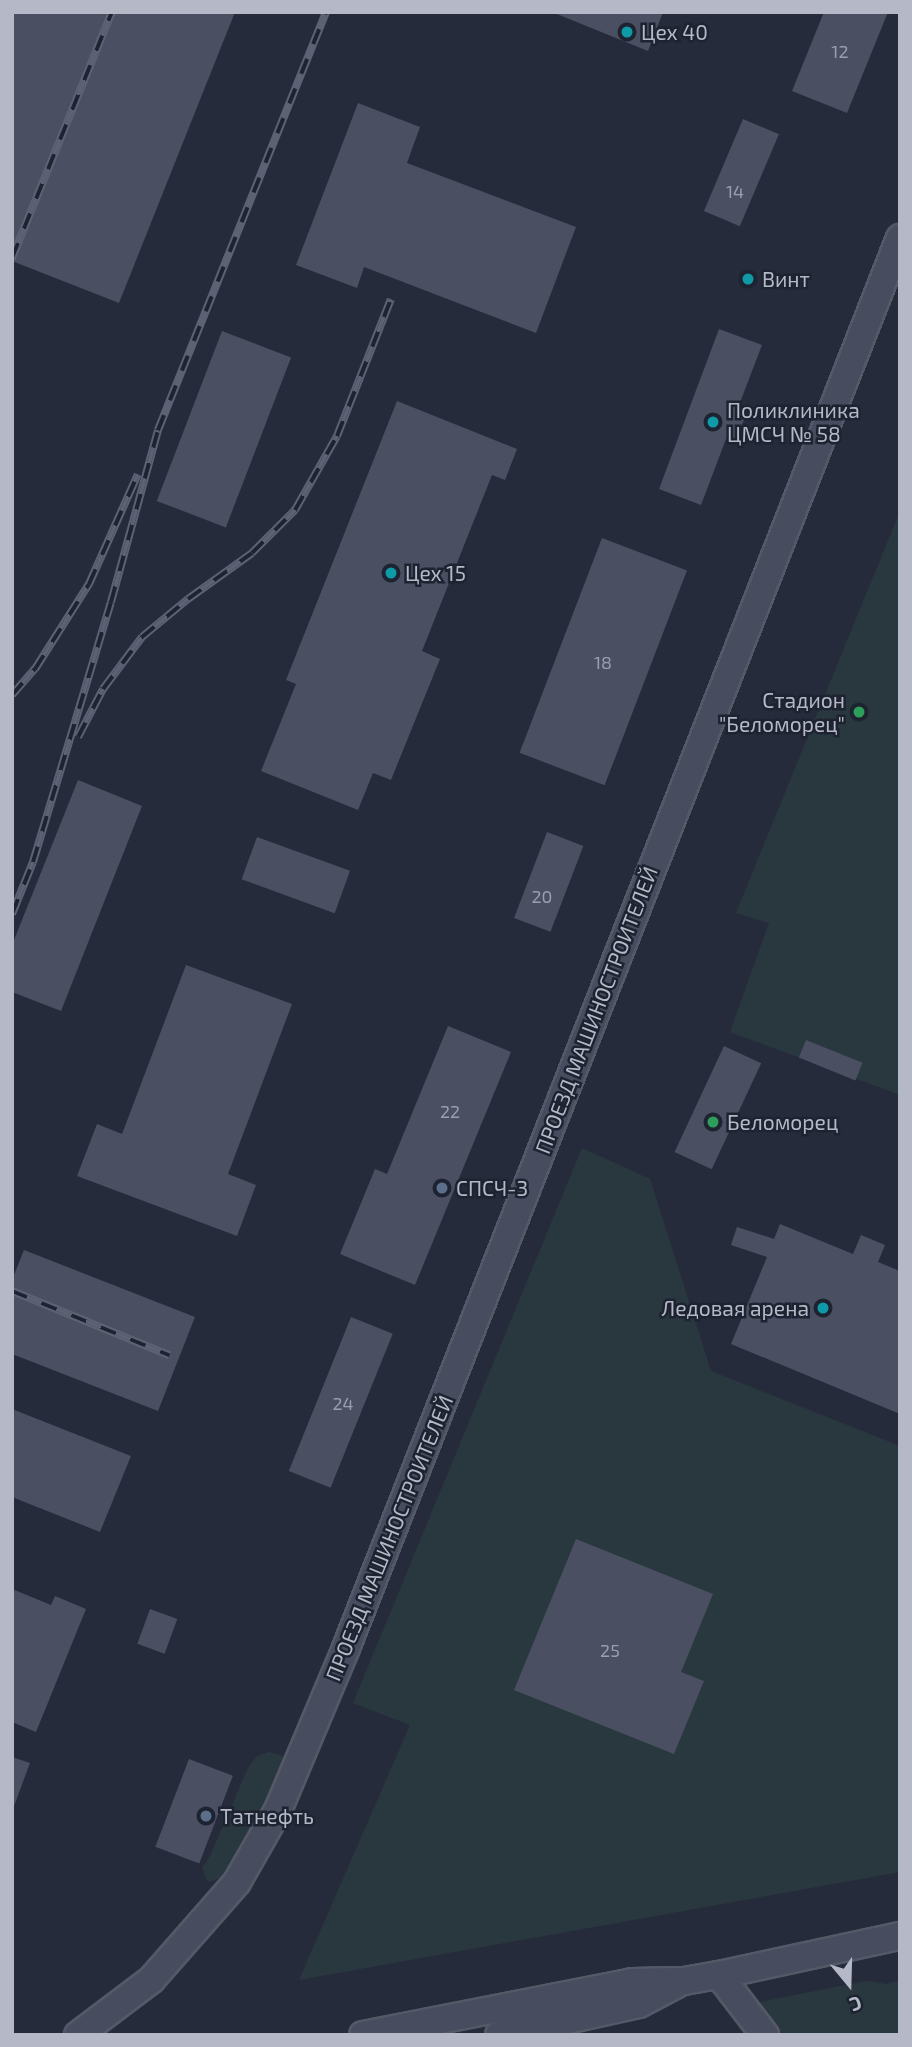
<!DOCTYPE html>
<html>
<head>
<meta charset="utf-8">
<style>
  body { margin:0 }
  #map { position:relative; width:912px; height:2047px; overflow:hidden; background:#262b3c; font-family:"Exo 2",sans-serif }
  div>[style] { position:absolute }
  [style*='--x'] { left:calc(var(--x)*1px); top:calc(var(--y)*1px); width:calc(var(--w)*1px); rotate:calc(var(--a)*1deg) }
  .green>* { inset:0; background:#29383e }
  .building>* { inset:0; background:#4a4f62; transform-origin:0 0 }
  .roads { filter:drop-shadow(2px 0 #545967) drop-shadow(-2px 0 #545967) drop-shadow(0 2px #545967) drop-shadow(0 -2px #545967) }
  .secondary>* { height:26px; margin:-13px; padding:0 13px; transform-origin:13px; border-radius:13px; background:#484c5f }
  .rail>* { height:8px; margin-top:-4px; transform-origin:0; background:repeating-linear-gradient(90deg,#1e2331 0 16px,#5c6173 0 32px); box-sizing:border-box; border-block:2px solid #5c6173 }
  .dots>* { width:19px; height:19px; translate:-50% -50%; box-sizing:border-box; border:4px solid #1e2331; border-radius:50% }
  span { translate:-50% -50%; white-space:nowrap; text-align:center; line-height:1.15; -webkit-text-stroke:5px #1e2331; paint-order:stroke }
  .number-label { font-size:18px; color:#9a9eae }
  .number-label span { -webkit-text-stroke-width:0 }
  .poi-label { font-size:21px; color:#b5b9c7 }
  .left { translate:0 -50%; text-align:left }
  .right { translate:-100% -50%; text-align:right }
  .street-label { font-size:21px; color:#b5b9c7 }
  .frame { position:absolute; inset:0; border:14px solid #b5b9c7; pointer-events:none }
  .north { position:absolute; left:814px; top:1949px; width:70px; height:70px; -webkit-text-stroke:5px #1e2331; paint-order:stroke; rotate:161deg; font-size:19px; font-weight:700; line-height:28px; text-align:center; color:#b5b9c7 }
  .north::after { content:''; display:block; margin:auto; width:24px; height:32px; background:#b5b9c7; clip-path:polygon(50% 0,100% 100%,50% 72%,0 100%) }
</style>
</head>
<body>
<div id="map">
  <div class="green">
    <i style="clip-path:polygon(900px 511px,900px 1095px,730px 1032px,769px 923px,736px 913px)"></i>
    <i style="clip-path:polygon(582px 1148px,650px 1179px,711px 1371px,900px 1446px,900px 1872px,299px 1980px,410px 1725px,353px 1703px)"></i>
    <i style="clip-path:polygon(269px 1752px,283px 1756px,286px 1761px,252px 1836px,227px 1871px,218px 1879px,208px 1882px,202px 1868px,210px 1856px,248px 1768px,257px 1756px)"></i>
    <i style="clip-path:polygon(900px 1980px,900px 2035px,778px 2035px,755px 2003px,866px 1981px,887px 1984px)"></i>
  </div>
  <div class="building">
    <i style="clip-path:polygon(12px 12px,235px 12px,119px 303px,12px 261px)"></i>
    <i style="clip-path:polygon(552px 12px,663px 12px,648px 51px)"></i>
    <i style="clip-path:polygon(824px 12px,888px 12px,847px 113px,792px 91px)"></i>
    <i style="clip-path:polygon(358px 103px,420px 127px,407px 163px,576px 227px,536px 333px,364px 267px,357px 288px,296px 265px)"></i>
    <i style="left:743px;top:119px;width:39px;height:100px;rotate:23deg"></i>
    <i style="clip-path:polygon(719px 329px,762px 345px,736px 413px,745px 417px,735px 443px,726px 439px,701px 505px,659px 489px)"></i>
    <i style="left:222px;top:331px;width:74px;height:182px;rotate:21deg"></i>
    <i style="clip-path:polygon(397px 401px,517px 449px,505px 480px,492px 475px,422px 651px,440px 659px,391px 780px,373px 773px,358px 810px,261px 771px,296px 684px,286px 680px)"></i>
    <i style="left:602px;top:538px;width:91px;height:230px;rotate:21deg"></i>
    <i style="clip-path:polygon(78px 780px,142px 806px,61px 1011px,12px 992px,12px 945px)"></i>
    <i style="left:547px;top:832px;width:39px;height:92px;rotate:21deg"></i>
    <i style="left:257px;top:837px;width:99px;height:45px;rotate:20deg"></i>
    <i style="clip-path:polygon(186px 965px,292px 1004px,228px 1174px,256px 1185px,237px 1236px,77px 1176px,97px 1124px,122px 1134px)"></i>
    <i style="clip-path:polygon(448px 1026px,511px 1052px,415px 1285px,340px 1254px,375px 1169px,387px 1174px)"></i>
    <i style="left:806px;top:1040px;width:61px;height:19px;rotate:22deg"></i>
    <i style="left:724px;top:1046px;width:41px;height:117px;rotate:25deg"></i>
    <i style="clip-path:polygon(780px 1224px,853px 1254px,861px 1235px,885px 1245px,878px 1262px,900px 1271px,900px 1414px,731px 1344px,767px 1257px,731px 1245px,737px 1227px,774px 1239px)"></i>
    <i style="clip-path:polygon(24px 1250px,195px 1317px,158px 1411px,12px 1354px,12px 1280px)"></i>
    <i style="left:351px;top:1317px;width:45px;height:166px;rotate:22deg"></i>
    <i style="clip-path:polygon(12px 1409px,131px 1456px,100px 1532px,12px 1497px)"></i>
    <i style="clip-path:polygon(576px 1539px,713px 1594px,681px 1672px,704px 1681px,674px 1754px,514px 1690px)"></i>
    <i style="clip-path:polygon(12px 1589px,51px 1605px,55px 1596px,86px 1609px,36px 1732px,12px 1722px)"></i>
    <i style="left:150px;top:1609px;width:29px;height:37px;rotate:20deg"></i>
    <i style="clip-path:polygon(12px 1757px,30px 1763px,14px 1806px,12px 1806px)"></i>
    <i style="left:189px;top:1759px;width:47px;height:94px;rotate:21deg"></i>
  </div>
  <div class="roads">
    <div class="secondary">
      <i style="--x:719;--y:1975;--w:76;--a:52.5"></i>
      <i style="--x:78;--y:2035;--w:91;--a:-37"></i>
      <i style="--x:151;--y:1980;--w:130;--a:-48.7"></i>
      <i style="--x:237;--y:1882;--w:83;--a:-60.3"></i>
      <i style="--x:278;--y:1810;--w:176;--a:-67.2"></i>
      <i style="--x:346;--y:1648;--w:1515;--a:-68.55"></i>
      <i style="--x:363;--y:2035;--w:274;--a:-11.1"></i>
      <i style="--x:632;--y:1982;--w:52;--a:-1.1"></i>
      <i style="--x:684;--y:1981;--w:36;--a:-10"></i>
      <i style="--x:719;--y:1975;--w:185;--a:-12.2"></i>
      <i style="--x:499;--y:2035;--w:143;--a:-12.5"></i>
      <i style="--x:639;--y:2004;--w:45;--a:-27.7"></i>
    </div>
  </div>
  <div class="rail">
    <i style="--x:12;--y:258;--w:266;--a:-67.9"></i>
    <i style="--x:12;--y:695;--w:35;--a:-49"></i>
    <i style="--x:35;--y:669;--w:101;--a:-57.6"></i>
    <i style="--x:89;--y:584;--w:120;--a:-66"></i>
    <i style="--x:78;--y:737;--w:54;--a:-62.5"></i>
    <i style="--x:103;--y:689;--w:65;--a:-53.1"></i>
    <i style="--x:142;--y:637;--w:60;--a:-39.6"></i>
    <i style="--x:188;--y:599;--w:79;--a:-35.7"></i>
    <i style="--x:252;--y:553;--w:61;--a:-45"></i>
    <i style="--x:295;--y:510;--w:85;--a:-60.4"></i>
    <i style="--x:337;--y:436;--w:147;--a:-68.5"></i>
    <i style="--x:12;--y:914;--w:56;--a:-68"></i>
    <i style="--x:33;--y:862;--w:271;--a:-73.3"></i>
    <i style="--x:111;--y:602;--w:178;--a:-74.7"></i>
    <i style="--x:158;--y:430;--w:450;--a:-68.1"></i>
    <i style="--x:12;--y:1291;--w:170;--a:22.2"></i>
  </div>
  <div class="dots">
    <i style="left:627px;top:32px;background:#0f9aa8"></i>
    <i style="left:748px;top:279px;background:#0f9aa8"></i>
    <i style="left:713px;top:422px;background:#0f9aa8"></i>
    <i style="left:391px;top:573px;background:#0f9aa8"></i>
    <i style="left:859px;top:712px;background:#2e9e5b"></i>
    <i style="left:713px;top:1122px;background:#2e9e5b"></i>
    <i style="left:442px;top:1188px;background:#5c6f8a"></i>
    <i style="left:823px;top:1308px;background:#0f9aa8"></i>
    <i style="left:206px;top:1816px;background:#5c6f8a"></i>
  </div>
  <div class="number-label">
    <span style="left:840px;top:51px">12</span>
    <span style="left:735px;top:191px">14</span>
    <span style="left:603px;top:662px">18</span>
    <span style="left:542px;top:896px">20</span>
    <span style="left:450px;top:1111px">22</span>
    <span style="left:343px;top:1403px">24</span>
    <span style="left:610px;top:1650px">25</span>
  </div>
  <div class="poi-label">
    <span class="left" style="left:641px;top:32px">Цех 40</span>
    <span class="left" style="left:762px;top:279px">Винт</span>
    <span class="left" style="left:727px;top:422px">Поликлиника<br>ЦМСЧ № 58</span>
    <span class="left" style="left:405px;top:573px">Цех 15</span>
    <span class="right" style="left:845px;top:712px">Стадион<br>"Беломорец"</span>
    <span class="left" style="left:727px;top:1122px">Беломорец</span>
    <span class="left" style="left:456px;top:1188px">СПСЧ-3</span>
    <span class="right" style="left:809px;top:1308px">Ледовая арена</span>
    <span class="left" style="left:220px;top:1816px">Татнефть</span>
  </div>
  <div class="street-label">
    <span style="left:596px;top:1010px;rotate:-69deg">ПРОЕЗД МАШИНОСТРОИТЕЛЕЙ</span>
    <span style="left:389px;top:1538px;rotate:-68deg">ПРОЕЗД МАШИНОСТРОИТЕЛЕЙ</span>
  </div>
  <div class="frame"></div>
  <div class="north">С</div>
</div>
</body>
</html>
